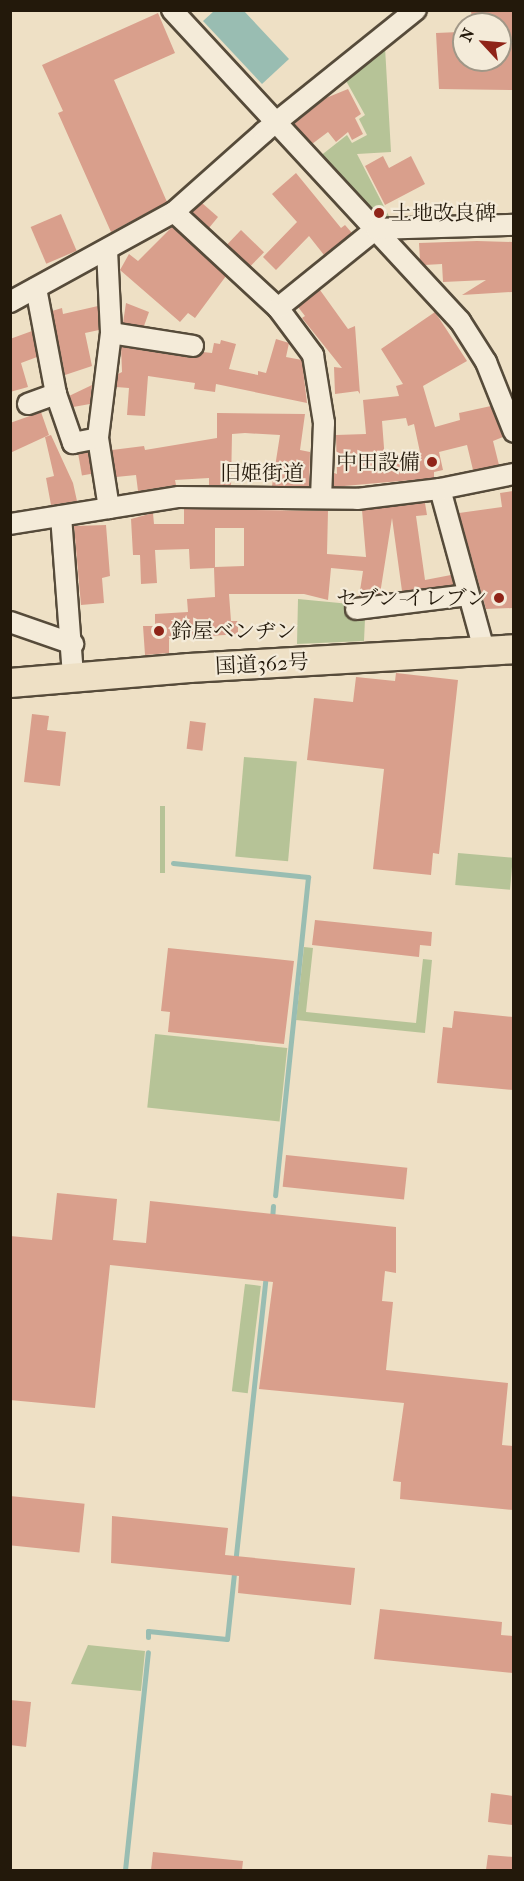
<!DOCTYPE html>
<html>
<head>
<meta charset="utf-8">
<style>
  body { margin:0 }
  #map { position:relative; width:524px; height:1881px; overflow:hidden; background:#eee0c5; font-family:"IM FELL French Canon","Noto Serif JP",serif }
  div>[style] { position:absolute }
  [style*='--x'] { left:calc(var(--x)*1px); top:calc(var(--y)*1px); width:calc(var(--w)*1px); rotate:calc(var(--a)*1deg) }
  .green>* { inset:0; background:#b6c397; transform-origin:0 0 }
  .water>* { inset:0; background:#99bdb2 }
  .stream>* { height:5px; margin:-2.5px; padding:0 2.5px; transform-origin:2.5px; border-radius:2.5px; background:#99bdb2 }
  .building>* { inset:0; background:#d99f8c; transform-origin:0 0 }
  .roads { filter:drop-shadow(2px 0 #564b3a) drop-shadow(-2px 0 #564b3a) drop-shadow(0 2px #564b3a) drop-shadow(0 -2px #564b3a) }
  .minor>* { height:20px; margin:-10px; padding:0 10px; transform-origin:10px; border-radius:10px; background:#f4ebd9 }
  .highway>* { height:28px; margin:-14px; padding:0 14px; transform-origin:14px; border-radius:14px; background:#eee0c5 }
  .dots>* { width:16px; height:16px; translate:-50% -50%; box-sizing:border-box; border:3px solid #f4ebd9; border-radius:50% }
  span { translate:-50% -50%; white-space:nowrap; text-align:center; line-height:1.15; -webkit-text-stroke:4.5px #f4ebd9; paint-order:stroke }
  .poi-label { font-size:21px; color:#23190b }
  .left { translate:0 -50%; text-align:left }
  .right { translate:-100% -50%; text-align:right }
  .street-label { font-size:21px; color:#23190b }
  .frame { position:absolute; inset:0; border:12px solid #23190b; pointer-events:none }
  .north { position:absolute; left:452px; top:12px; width:60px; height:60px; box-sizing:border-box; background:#f4ebd9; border:2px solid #a09787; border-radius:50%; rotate:296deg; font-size:16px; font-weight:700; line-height:24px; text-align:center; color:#23190b }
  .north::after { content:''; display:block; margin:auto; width:21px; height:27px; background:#8f2418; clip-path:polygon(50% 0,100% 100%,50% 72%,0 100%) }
</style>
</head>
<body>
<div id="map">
  <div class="green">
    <i style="clip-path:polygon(385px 47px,391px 152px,357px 154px,393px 224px,380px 224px,319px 157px,347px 135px,352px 143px,367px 135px,359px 119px,365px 115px,345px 79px)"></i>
    <i style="clip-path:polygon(298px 599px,350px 604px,386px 608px,365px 619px,364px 641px,297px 644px)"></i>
    <i style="left:244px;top:757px;width:53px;height:100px;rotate:5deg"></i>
    <i style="left:160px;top:806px;width:5px;height:67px"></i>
    <i style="left:458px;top:853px;width:55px;height:32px;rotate:5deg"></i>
    <i style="clip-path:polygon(304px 947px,313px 948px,306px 1012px,416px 1023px,423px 959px,432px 960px,425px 1033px,296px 1020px)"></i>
    <i style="left:155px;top:1034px;width:133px;height:74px;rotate:6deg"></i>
    <i style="left:245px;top:1284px;width:16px;height:108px;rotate:7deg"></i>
    <i style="clip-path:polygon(88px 1645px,145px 1651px,141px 1691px,71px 1684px)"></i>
  </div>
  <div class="water">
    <i style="clip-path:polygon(214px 11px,244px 11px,289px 59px,262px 84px,203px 21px)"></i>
  </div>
  <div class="stream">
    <i style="--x:173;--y:863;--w:136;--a:5.9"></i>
    <i style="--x:308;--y:877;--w:320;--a:95.9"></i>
    <i style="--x:272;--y:1220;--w:14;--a:-86"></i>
    <i style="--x:148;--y:1637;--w:6;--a:-90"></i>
    <i style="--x:148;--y:1631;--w:79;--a:5.8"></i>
    <i style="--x:227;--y:1639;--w:364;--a:-83.9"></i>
    <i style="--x:125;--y:1870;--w:219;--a:-84"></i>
  </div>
  <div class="building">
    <i style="clip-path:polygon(471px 10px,513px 10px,513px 90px,439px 89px,436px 33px,459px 32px,461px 60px,500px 60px,500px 24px,472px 24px)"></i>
    <i style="clip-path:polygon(158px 13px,175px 53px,114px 80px,167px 202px,111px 232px,58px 113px,63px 111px,42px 65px)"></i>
    <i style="clip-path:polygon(348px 89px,361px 114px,355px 118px,363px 134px,352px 140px,348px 132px,336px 142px,328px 132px,312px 144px,294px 124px,326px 98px)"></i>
    <i style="clip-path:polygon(383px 156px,389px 168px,411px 156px,425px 184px,385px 205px,365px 166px)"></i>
    <i style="clip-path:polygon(296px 173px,341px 228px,345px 225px,352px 233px,324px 255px,309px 236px,276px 270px,263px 257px,297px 222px,272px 194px)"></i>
    <i style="clip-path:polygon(202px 203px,218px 217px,209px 228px,192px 212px)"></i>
    <i style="left:61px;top:214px;width:40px;height:33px;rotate:67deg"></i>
    <i style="clip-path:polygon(172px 227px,226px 276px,195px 318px,188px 313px,180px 322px,120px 270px,129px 254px,138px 261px)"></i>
    <i style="left:241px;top:230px;width:32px;height:20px;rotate:44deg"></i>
    <i style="clip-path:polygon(477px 241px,513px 242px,512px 292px,462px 295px,486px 280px,443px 282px,442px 264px,424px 265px,420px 260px,419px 243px)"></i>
    <i style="clip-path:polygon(320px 290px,348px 329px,355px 326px,360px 394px,358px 391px,335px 394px,334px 367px,342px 368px,302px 318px,305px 316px,298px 307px)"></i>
    <i style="clip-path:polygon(126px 303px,149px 312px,144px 326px,123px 323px)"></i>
    <i style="clip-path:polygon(98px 306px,99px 330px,85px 333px,92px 366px,65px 375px,52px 311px,62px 308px,63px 314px)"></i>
    <i style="clip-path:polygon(evenodd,435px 312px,467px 361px,423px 386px,435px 427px,460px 420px,459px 413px,491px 406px,503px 437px,493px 441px,499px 465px,473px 470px,467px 445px,439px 452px,443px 470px,434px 472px,434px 478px,333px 487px,334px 473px,337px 474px,336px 435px,366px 434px,363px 400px,399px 396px,396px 386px,403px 384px,381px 349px,435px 312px,406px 418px,408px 426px,414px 424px,421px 457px,385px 461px,382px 421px,406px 418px)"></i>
    <i style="clip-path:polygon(32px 331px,37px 357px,21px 363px,28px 387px,10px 392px,10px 339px)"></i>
    <i style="clip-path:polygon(276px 339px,289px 343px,286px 357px,302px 360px,307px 403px,216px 384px,215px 392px,194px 389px,195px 383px,148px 376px,145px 416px,127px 415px,129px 388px,116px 387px,118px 374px,122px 372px,121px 347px,192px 358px,203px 352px,212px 353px,214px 343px,220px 344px,221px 340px,236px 344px,229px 369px,258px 375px,258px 371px,266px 373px)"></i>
    <i style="clip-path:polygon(92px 385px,90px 404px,73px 407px,69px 396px)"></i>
    <i style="clip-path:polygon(41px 412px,49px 435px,10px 453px,10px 423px)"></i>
    <i style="clip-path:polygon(217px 413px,305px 414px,300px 450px,310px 452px,309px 486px,272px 486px,280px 435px,245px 433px,232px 434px,231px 486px,209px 485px,209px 478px,175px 480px,176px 485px,138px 491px,136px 475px,116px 477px,112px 450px,144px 446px,145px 450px,217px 438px)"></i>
    <i style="clip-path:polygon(51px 435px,73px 483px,77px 501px,51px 505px,46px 478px,54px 476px,45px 437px)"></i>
    <i style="left:88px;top:452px;width:22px;height:10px;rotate:80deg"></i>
    <i style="clip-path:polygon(513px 491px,513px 608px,486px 609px,459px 513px,502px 507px,500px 493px)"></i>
    <i style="clip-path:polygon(evenodd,425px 503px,427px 515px,416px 516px,425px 580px,451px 575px,454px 585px,402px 591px,392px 518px,380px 594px,359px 597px,363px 571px,331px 568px,328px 600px,304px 594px,229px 594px,231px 621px,238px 621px,238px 634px,169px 639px,169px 653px,145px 655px,143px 626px,155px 626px,155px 614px,188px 612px,187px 599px,215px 597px,214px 568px,190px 569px,189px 549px,155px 550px,157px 583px,141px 584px,140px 555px,133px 555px,131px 519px,153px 513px,154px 524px,184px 524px,184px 509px,328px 511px,327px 554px,366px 557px,362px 510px,425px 503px,215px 528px,244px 528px,244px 566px,215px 567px,215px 528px)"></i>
    <i style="clip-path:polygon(106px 525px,110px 576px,102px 578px,104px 603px,81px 605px,74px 526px)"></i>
    <i style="clip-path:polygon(396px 673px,458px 680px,439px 854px,433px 853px,431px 875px,373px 869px,384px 769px,307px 760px,314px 698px,353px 702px,356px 677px,395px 681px)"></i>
    <i style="clip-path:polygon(32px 714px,49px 716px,47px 730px,66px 732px,60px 786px,24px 782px)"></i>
    <i style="left:190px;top:721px;width:16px;height:28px;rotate:7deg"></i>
    <i style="clip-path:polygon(315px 920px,432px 932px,431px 946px,420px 945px,419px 957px,312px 945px)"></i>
    <i style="clip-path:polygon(168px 948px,294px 961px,284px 1044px,168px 1032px,170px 1012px,161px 1011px)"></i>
    <i style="clip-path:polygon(454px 1011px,513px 1017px,513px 1090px,437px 1083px,443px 1027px,452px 1028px)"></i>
    <i style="left:286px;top:1155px;width:122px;height:32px;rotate:6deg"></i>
    <i style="clip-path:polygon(57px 1193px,117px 1199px,113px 1240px,146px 1243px,150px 1201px,396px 1227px,396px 1273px,385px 1271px,382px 1301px,393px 1302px,386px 1370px,508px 1383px,502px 1445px,513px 1446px,513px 1510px,400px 1499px,401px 1482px,393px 1481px,404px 1403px,259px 1389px,273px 1282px,110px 1265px,95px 1408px,10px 1400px,10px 1236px,52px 1240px)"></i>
    <i style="left:10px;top:1496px;width:75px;height:49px;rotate:6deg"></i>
    <i style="clip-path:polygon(112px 1516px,228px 1528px,225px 1555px,355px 1568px,351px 1605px,238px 1593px,239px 1576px,111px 1563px)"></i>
    <i style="clip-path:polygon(380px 1609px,502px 1622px,501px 1635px,513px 1636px,513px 1673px,374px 1659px)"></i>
    <i style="clip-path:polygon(10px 1700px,31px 1702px,26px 1747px,10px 1745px)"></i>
    <i style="clip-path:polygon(491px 1793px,513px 1796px,513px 1825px,488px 1822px)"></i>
    <i style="clip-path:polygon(153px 1852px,243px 1861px,242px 1870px,151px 1870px)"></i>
    <i style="clip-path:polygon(488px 1855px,513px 1857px,513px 1870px,486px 1870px)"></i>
  </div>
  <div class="roads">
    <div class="minor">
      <i style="--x:172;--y:10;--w:424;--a:47.2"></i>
      <i style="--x:460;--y:321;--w:49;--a:57.6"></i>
      <i style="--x:486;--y:362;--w:75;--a:68.2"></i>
      <i style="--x:174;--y:212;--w:142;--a:42.7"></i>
      <i style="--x:278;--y:308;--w:59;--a:53.3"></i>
      <i style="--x:313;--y:355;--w:69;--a:80.8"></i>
      <i style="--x:324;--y:423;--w:74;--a:92.3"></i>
      <i style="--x:107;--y:250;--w:83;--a:87.2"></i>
      <i style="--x:111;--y:333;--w:106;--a:97.1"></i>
      <i style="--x:98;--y:438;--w:71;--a:81.1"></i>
      <i style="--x:36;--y:288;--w:108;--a:79.3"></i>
      <i style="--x:10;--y:302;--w:187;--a:-28.8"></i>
      <i style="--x:174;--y:212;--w:120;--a:-41.6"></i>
      <i style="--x:264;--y:132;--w:195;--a:-38.8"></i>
      <i style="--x:278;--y:308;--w:126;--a:-38.9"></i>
      <i style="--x:376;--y:229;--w:138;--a:-1.7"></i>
      <i style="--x:111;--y:333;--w:83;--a:9"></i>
      <i style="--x:28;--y:404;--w:30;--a:-20"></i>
      <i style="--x:56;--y:394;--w:52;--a:70.9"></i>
      <i style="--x:73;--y:443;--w:25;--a:-11"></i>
      <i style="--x:440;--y:489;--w:167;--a:74.7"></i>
      <i style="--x:61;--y:516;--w:161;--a:85.7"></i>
      <i style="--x:10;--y:524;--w:171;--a:-9.1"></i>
      <i style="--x:179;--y:497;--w:178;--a:0.6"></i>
      <i style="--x:357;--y:499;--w:84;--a:-6.9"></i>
      <i style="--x:440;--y:489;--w:76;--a:-11.5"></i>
      <i style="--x:356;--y:609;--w:113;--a:-7.1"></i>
      <i style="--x:10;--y:622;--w:67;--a:19.2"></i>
    </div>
    <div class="highway">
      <i style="--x:10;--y:683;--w:180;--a:-4.8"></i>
      <i style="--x:189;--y:668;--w:326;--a:-3.3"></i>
    </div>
  </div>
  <div class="dots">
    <i style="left:379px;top:213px;background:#8f2418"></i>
    <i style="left:432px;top:462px;background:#8f2418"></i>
    <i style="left:499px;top:598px;background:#8f2418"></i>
    <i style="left:159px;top:631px;background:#8f2418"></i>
  </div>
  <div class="poi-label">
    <span class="left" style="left:391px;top:213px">土地改良碑</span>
    <span class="right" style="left:420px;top:462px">中田設備</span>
    <span class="right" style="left:487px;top:598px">セブン-イレブン</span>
    <span class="left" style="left:171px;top:631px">鈴屋ベンヂン</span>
  </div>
  <div class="street-label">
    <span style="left:262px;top:473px">旧姫街道</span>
    <span style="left:262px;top:664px;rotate:-3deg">国道362号</span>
  </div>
  <div class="frame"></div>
  <div class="north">N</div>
</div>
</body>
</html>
